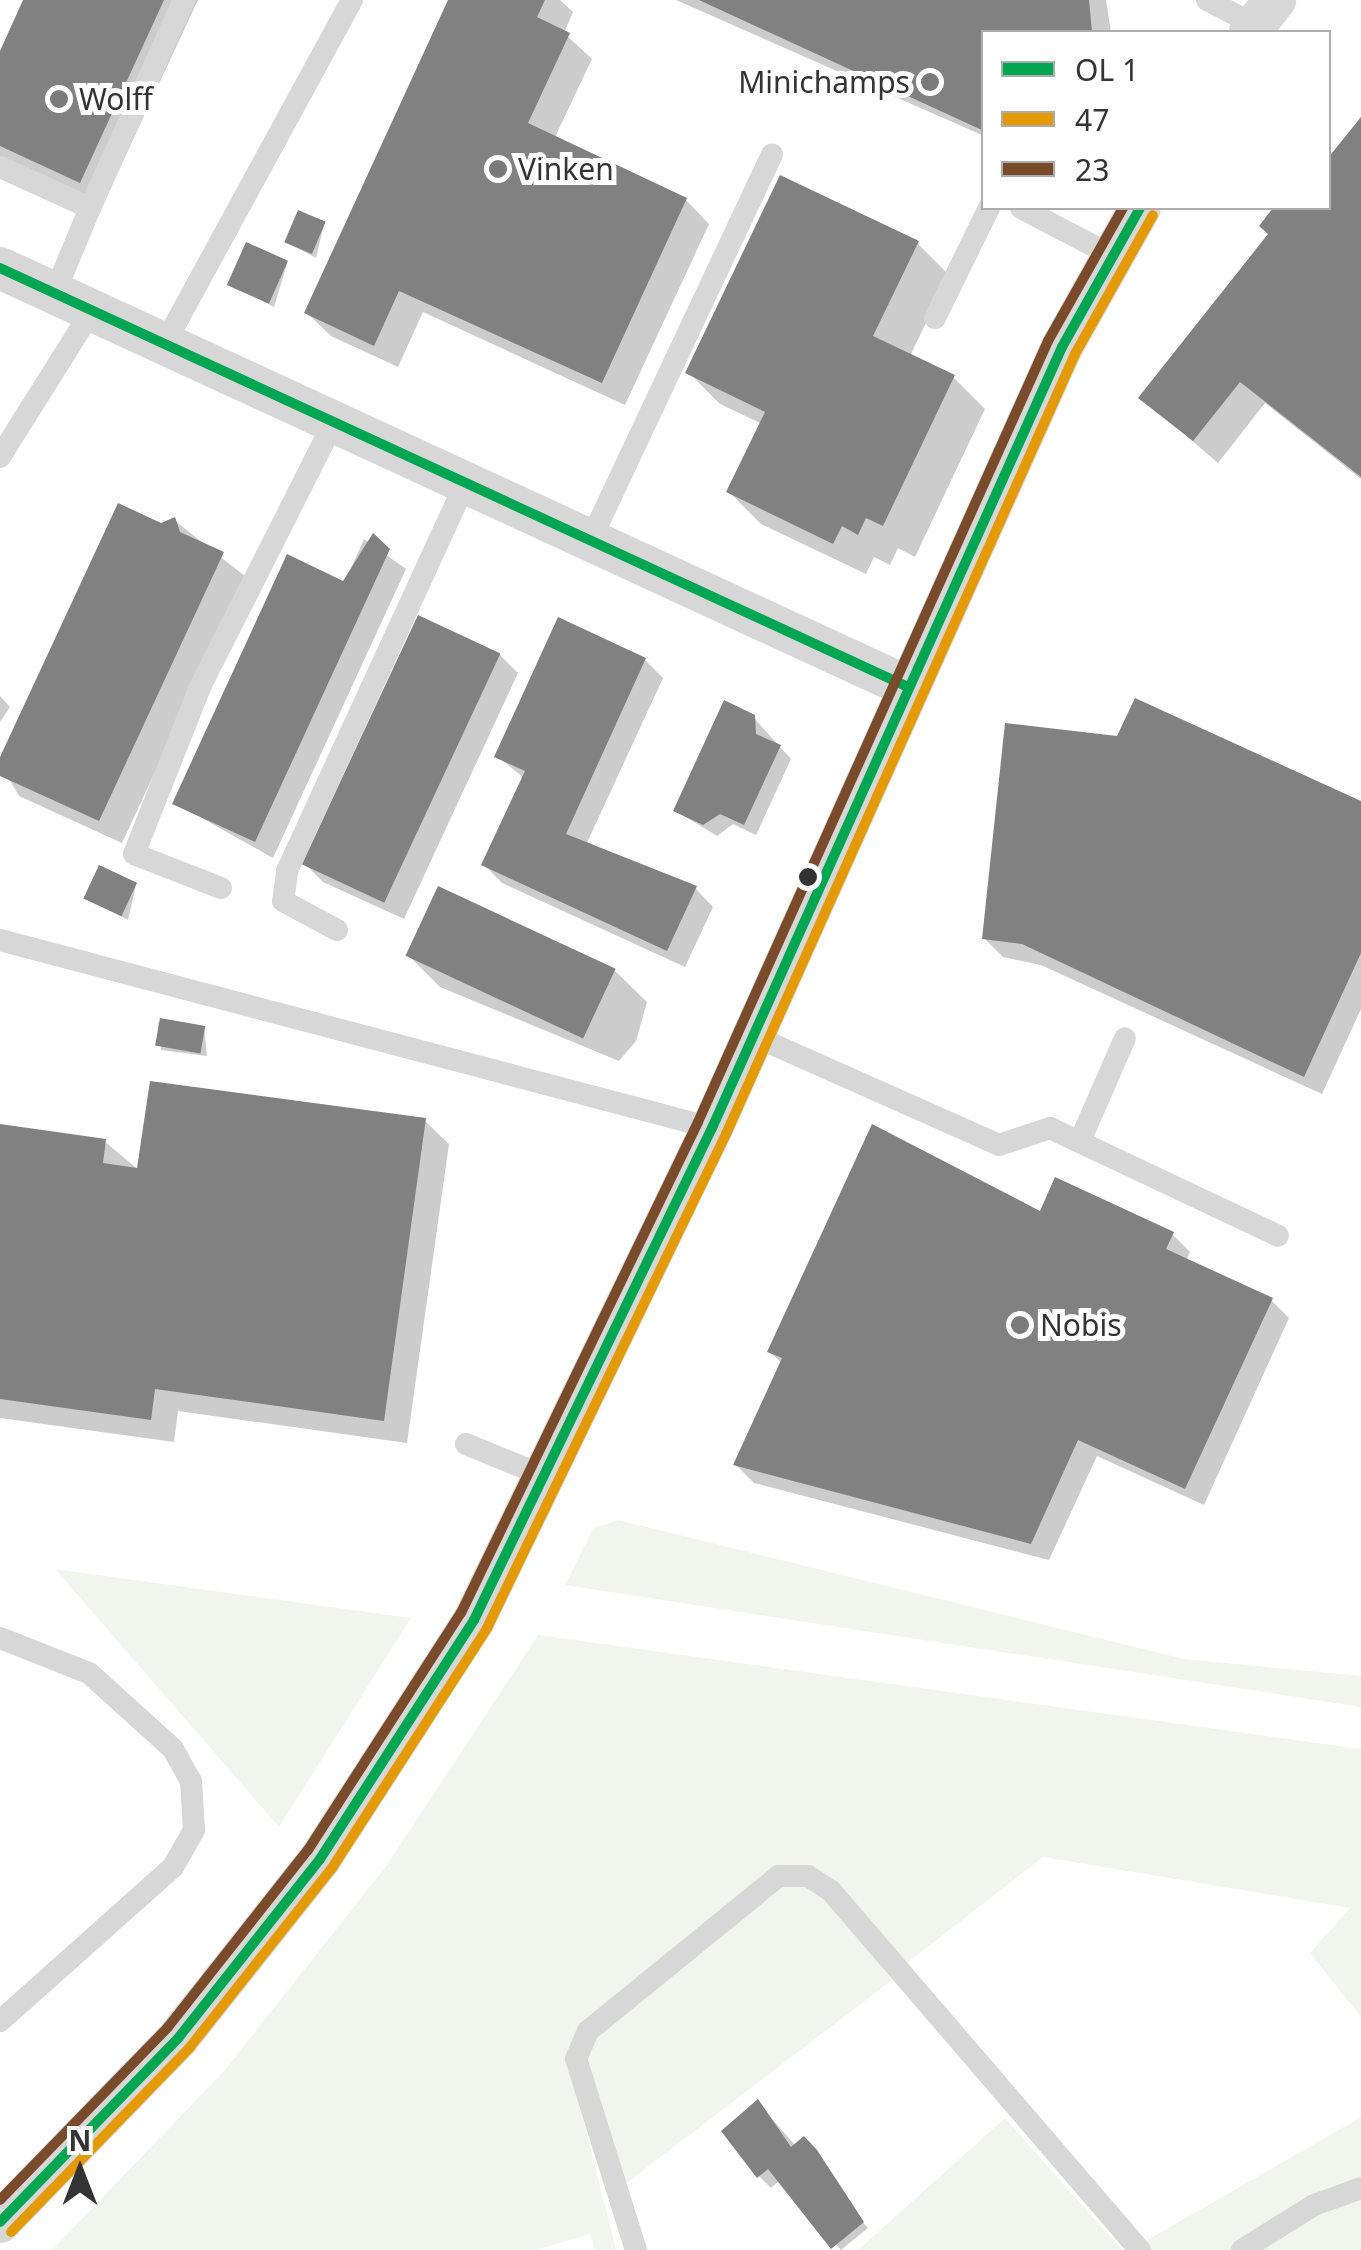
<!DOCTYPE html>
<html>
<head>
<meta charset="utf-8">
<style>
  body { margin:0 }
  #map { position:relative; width:1361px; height:2250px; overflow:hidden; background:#fff; font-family:"Noto Sans",sans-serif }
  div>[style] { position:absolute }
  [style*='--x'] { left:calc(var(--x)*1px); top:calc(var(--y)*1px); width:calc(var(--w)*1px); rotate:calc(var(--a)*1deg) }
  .green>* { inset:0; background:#f1f5ed }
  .shadow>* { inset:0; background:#0003 }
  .building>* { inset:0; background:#818181; transform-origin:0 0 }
  .lane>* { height:22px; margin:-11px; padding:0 11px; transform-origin:11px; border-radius:11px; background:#d7d7d7 }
  .street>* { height:42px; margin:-21px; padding:0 21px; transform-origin:21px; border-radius:21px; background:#d7d7d7 }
  .bus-1>* { height:10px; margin:-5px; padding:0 5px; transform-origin:5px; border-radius:5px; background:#00a651 }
  .bus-2>* { height:10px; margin:-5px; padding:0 5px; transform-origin:5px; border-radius:5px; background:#e39a05 }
  .bus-3>* { height:10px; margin:-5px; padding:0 5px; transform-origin:5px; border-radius:5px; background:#7a4b2a }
  .dots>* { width:28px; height:28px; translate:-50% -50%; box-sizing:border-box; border:5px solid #fff; border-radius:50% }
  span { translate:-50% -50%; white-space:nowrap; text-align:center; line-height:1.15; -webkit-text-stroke:10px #fff; paint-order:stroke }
  .poi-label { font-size:30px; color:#333 }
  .right { translate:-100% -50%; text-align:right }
  .left { translate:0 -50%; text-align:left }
  .legend { position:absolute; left:981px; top:30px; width:350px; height:180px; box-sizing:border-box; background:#fff; border:2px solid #adadad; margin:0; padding:12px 18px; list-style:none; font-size:30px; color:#333 }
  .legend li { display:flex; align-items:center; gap:20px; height:50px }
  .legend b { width:50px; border:2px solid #adadad }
  .north { position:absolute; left:30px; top:2120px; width:100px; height:100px; -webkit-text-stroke:8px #fff; paint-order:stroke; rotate:0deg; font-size:28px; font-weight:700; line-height:40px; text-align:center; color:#333 }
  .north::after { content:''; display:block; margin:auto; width:35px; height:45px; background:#333; clip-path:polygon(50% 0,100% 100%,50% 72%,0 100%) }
</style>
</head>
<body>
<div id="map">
  <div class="green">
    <i style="clip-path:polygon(618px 1520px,1184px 1659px,1361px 1676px,1361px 1707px,565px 1585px,593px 1528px)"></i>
    <i style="clip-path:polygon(55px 1569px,411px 1618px,279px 1827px)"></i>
    <i style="clip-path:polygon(538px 1635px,1361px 1749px,1361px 2017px,1310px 1953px,1350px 1908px,1043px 1857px,907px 1963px,836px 1881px,809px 1865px,776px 1866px,585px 2022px,567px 2054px,616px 2250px,595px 2250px,590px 2234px,536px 2250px,52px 2250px,225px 2070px,387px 1865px)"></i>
    <i style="clip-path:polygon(783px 1887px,808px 1887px,827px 1900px,892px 1980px,624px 2185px,586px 2057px,599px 2035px)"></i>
    <i style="clip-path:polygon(1361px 2117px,1361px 2250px,1130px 2250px)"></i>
    <i style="clip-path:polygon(1005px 2118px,1122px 2250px,858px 2250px)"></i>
  </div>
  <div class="shadow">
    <i style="clip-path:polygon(26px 0,198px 0,103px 204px,0 157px,0 57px)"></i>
    <i style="clip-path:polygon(451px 0,560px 0,573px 12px,564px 33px,592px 59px,555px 137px,686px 200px,709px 224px,625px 405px,423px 312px,398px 367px,331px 336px,307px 313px)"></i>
    <i style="clip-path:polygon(676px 0,1106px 0,1111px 32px,984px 32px,984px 136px)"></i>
    <i style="clip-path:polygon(1361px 121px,1361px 479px,1265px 403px,1218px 463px,1142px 398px,1271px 235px,1262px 226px,1276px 208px,1328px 208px)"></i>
    <i style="clip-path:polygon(324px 224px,316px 258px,286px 242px)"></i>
    <i style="clip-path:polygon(917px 243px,949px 275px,910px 356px,953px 377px,985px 409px,915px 557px,898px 548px,890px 565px,874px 557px,866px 574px,761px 524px,729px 492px,762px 424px,720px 404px,688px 372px)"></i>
    <i style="clip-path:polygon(287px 264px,274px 307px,230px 284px)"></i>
    <i style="clip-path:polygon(174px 520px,246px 577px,122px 843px,19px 796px,0 763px,161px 526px)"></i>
    <i style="clip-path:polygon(364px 539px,406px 569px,273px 858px,175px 803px,344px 584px)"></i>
    <i style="clip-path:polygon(559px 621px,645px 660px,663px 678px,586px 845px,696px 889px,713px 907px,685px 967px,502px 883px,484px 865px,524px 778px,497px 756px)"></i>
    <i style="clip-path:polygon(500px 655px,518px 673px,404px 919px,323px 882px,305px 864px)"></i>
    <i style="clip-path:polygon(0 696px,10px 707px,0 722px)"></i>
    <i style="clip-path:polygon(753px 717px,791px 759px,756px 835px,733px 824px,717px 836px,676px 811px)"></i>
    <i style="clip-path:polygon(1361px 804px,1361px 1009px,1322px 1094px,1041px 965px,1003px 957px,985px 939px)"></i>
    <i style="clip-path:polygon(136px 885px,128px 920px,86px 898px)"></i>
    <i style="clip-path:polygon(408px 955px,614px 970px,647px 1002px,636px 1041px,619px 1061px,440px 987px)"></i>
    <i style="clip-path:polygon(158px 1022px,204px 1028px,207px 1056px,161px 1050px)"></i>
    <i style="clip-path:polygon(425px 1121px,449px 1144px,407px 1443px,178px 1411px,174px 1442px,0 1418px,0 1127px,104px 1141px,140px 1171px)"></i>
    <i style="clip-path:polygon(1172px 1234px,1190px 1252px,1186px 1261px,1271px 1300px,1289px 1318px,1204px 1505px,1097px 1456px,1049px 1560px,754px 1483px,736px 1465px,782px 1364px,770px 1351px)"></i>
    <i style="clip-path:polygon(758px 2103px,868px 2228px,841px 2250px,780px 2180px,771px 2188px,759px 2176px,725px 2132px)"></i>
  </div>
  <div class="building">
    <i style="clip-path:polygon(23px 0,164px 0,80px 183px,0 146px,0 51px)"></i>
    <i style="clip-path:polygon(448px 0,545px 0,537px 17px,570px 33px,528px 123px,687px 198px,602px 383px,399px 291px,374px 346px,304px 313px)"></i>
    <i style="clip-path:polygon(699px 0,1089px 0,1092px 32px,984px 32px,984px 131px)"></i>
    <i style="clip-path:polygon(1361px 117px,1361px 477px,1240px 382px,1193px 441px,1138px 398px,1268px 234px,1259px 226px,1273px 208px,1328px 208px,1328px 158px)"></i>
    <i style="clip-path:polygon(780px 175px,919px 241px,873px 336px,955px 375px,883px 526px,866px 518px,858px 535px,842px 526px,833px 544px,726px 492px,765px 412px,685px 373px)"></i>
    <i style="left:298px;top:210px;width:30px;height:35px;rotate:23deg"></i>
    <i style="left:246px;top:242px;width:46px;height:47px;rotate:24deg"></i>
    <i style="clip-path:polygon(118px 503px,161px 523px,175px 517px,180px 532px,224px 552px,99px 821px,0 776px,0 757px)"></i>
    <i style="clip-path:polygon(373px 533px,390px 549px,255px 842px,172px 804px,287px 554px,343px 581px)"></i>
    <i style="left:418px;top:615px;width:91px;height:275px;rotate:25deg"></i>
    <i style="clip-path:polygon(558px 617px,646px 658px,566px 834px,697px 886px,667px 951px,481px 865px,525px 771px,494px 757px)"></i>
    <i style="clip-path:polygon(1135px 698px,1361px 801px,1361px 953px,1304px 1077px,1022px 944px,982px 939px,1005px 723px,1117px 736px)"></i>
    <i style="clip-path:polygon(724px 700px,755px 715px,756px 734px,781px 745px,744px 825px,720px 814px,703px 825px,673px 811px)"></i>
    <i style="left:99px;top:865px;width:42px;height:37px;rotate:25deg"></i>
    <i style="left:438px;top:886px;width:196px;height:77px;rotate:25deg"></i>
    <i style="left:160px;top:1018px;width:46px;height:28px;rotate:10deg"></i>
    <i style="clip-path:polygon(150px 1081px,426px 1118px,384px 1421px,155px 1389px,151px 1420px,0 1399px,0 1124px,106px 1139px,103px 1163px,137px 1168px)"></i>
    <i style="clip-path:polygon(872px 1124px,1040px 1211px,1055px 1177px,1174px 1232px,1166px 1249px,1273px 1298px,1185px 1489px,1078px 1440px,1031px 1544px,733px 1465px,782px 1358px,767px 1352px)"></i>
    <i style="clip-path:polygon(758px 2099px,791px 2147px,804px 2136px,817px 2150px,864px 2222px,831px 2249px,768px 2169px,757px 2178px,721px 2131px)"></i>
  </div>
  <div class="lane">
    <i style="--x:1207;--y:0;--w:54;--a:27.5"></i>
    <i style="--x:0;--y:167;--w:99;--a:24.5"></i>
    <i style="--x:90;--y:208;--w:91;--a:112.6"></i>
    <i style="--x:90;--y:208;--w:228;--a:-65.7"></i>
    <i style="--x:1021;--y:208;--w:102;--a:27.6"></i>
    <i style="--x:935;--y:318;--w:123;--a:-63.9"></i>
    <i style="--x:165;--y:343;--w:391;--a:-61.4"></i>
    <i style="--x:0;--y:457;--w:175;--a:-57.9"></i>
    <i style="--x:591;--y:539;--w:425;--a:-64.8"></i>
    <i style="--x:221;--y:888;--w:93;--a:-158.7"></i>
    <i style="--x:134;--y:854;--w:180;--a:-68.4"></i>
    <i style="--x:200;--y:687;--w:299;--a:-63.2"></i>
    <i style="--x:337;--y:930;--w:61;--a:-151.8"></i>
    <i style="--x:283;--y:901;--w:30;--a:-82"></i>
    <i style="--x:287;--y:871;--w:428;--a:-65.3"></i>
    <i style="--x:0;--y:940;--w:736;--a:14.79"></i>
    <i style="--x:752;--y:1035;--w:270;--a:24"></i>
    <i style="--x:999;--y:1145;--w:54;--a:-18.4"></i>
    <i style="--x:1050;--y:1128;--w:252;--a:25.3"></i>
    <i style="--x:1080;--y:1141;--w:112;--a:-66.4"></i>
    <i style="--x:466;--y:1444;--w:90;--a:22.3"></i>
    <i style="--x:0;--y:1638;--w:96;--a:21.5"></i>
    <i style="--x:89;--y:1673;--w:113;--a:42.1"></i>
    <i style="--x:173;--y:1749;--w:37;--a:61"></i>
    <i style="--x:191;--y:1781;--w:49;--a:86.5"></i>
    <i style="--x:194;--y:1830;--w:43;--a:119.6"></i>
    <i style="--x:173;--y:1867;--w:232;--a:138.3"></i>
    <i style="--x:636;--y:2250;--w:200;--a:-107.4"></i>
    <i style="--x:576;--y:2059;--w:30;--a:-67"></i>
    <i style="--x:588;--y:2031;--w:246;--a:-39.1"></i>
    <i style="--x:779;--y:1876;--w:29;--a:0"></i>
    <i style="--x:808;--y:1876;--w:27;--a:33"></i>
    <i style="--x:831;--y:1891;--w:474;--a:49.3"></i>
    <i style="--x:1242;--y:2250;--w:85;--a:-32"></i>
    <i style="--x:1314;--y:2205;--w:50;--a:-19.9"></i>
  </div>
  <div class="street">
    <i style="--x:1250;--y:32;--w:41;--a:-52"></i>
    <i style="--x:0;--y:268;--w:1000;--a:24.77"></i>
    <i style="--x:0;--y:2222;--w:257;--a:-45.9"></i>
    <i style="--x:179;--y:2037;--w:227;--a:-51.6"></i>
    <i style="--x:320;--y:1859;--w:284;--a:-57.2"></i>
    <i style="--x:474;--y:1620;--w:547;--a:-64.19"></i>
    <i style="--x:712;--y:1128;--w:856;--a:-65.86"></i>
    <i style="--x:1062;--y:347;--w:159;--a:-60.7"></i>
  </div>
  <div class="bus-1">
    <i style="--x:0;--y:268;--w:1000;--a:24.77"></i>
    <i style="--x:0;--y:2222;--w:257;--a:-45.9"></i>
    <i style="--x:179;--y:2037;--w:227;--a:-51.6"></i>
    <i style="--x:320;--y:1859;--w:284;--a:-57.2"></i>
    <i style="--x:474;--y:1620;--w:547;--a:-64.19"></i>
    <i style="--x:712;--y:1128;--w:856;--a:-65.86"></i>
    <i style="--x:1062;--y:347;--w:159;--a:-60.7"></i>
  </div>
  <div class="bus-2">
    <i style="--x:11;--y:2232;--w:257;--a:-45.9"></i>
    <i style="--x:190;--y:2047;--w:228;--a:-51.6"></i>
    <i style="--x:332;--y:1868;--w:286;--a:-57.1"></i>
    <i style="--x:487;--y:1628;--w:549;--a:-64.18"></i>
    <i style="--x:726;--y:1134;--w:855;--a:-65.89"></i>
    <i style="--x:1075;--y:354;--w:159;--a:-60.7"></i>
  </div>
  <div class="bus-3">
    <i style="--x:0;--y:2200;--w:241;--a:-45.8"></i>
    <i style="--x:168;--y:2027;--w:226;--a:-51.7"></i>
    <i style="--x:308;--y:1850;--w:282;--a:-57.2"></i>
    <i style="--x:461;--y:1613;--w:545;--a:-64.23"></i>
    <i style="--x:698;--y:1122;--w:856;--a:-65.86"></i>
    <i style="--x:1048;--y:341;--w:153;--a:-60.6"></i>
  </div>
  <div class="dots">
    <i style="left:930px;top:82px;background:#7a7a7a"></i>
    <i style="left:59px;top:99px;background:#7a7a7a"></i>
    <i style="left:498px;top:169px;background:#7a7a7a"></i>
    <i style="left:808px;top:877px;background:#333"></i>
    <i style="left:1020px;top:1325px;background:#7a7a7a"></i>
  </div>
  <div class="poi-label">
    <span class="right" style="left:910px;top:82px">Minichamps</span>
    <span class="left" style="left:79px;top:99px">Wolff</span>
    <span class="left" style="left:518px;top:169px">Vinken</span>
    <span class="left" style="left:1040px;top:1325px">Nobis</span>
  </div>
  <ul class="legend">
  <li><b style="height:12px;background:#00a651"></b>OL 1</li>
  <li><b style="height:12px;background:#e39a05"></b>47</li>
  <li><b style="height:12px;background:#7a4b2a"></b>23</li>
  </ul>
  <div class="north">N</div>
</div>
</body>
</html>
